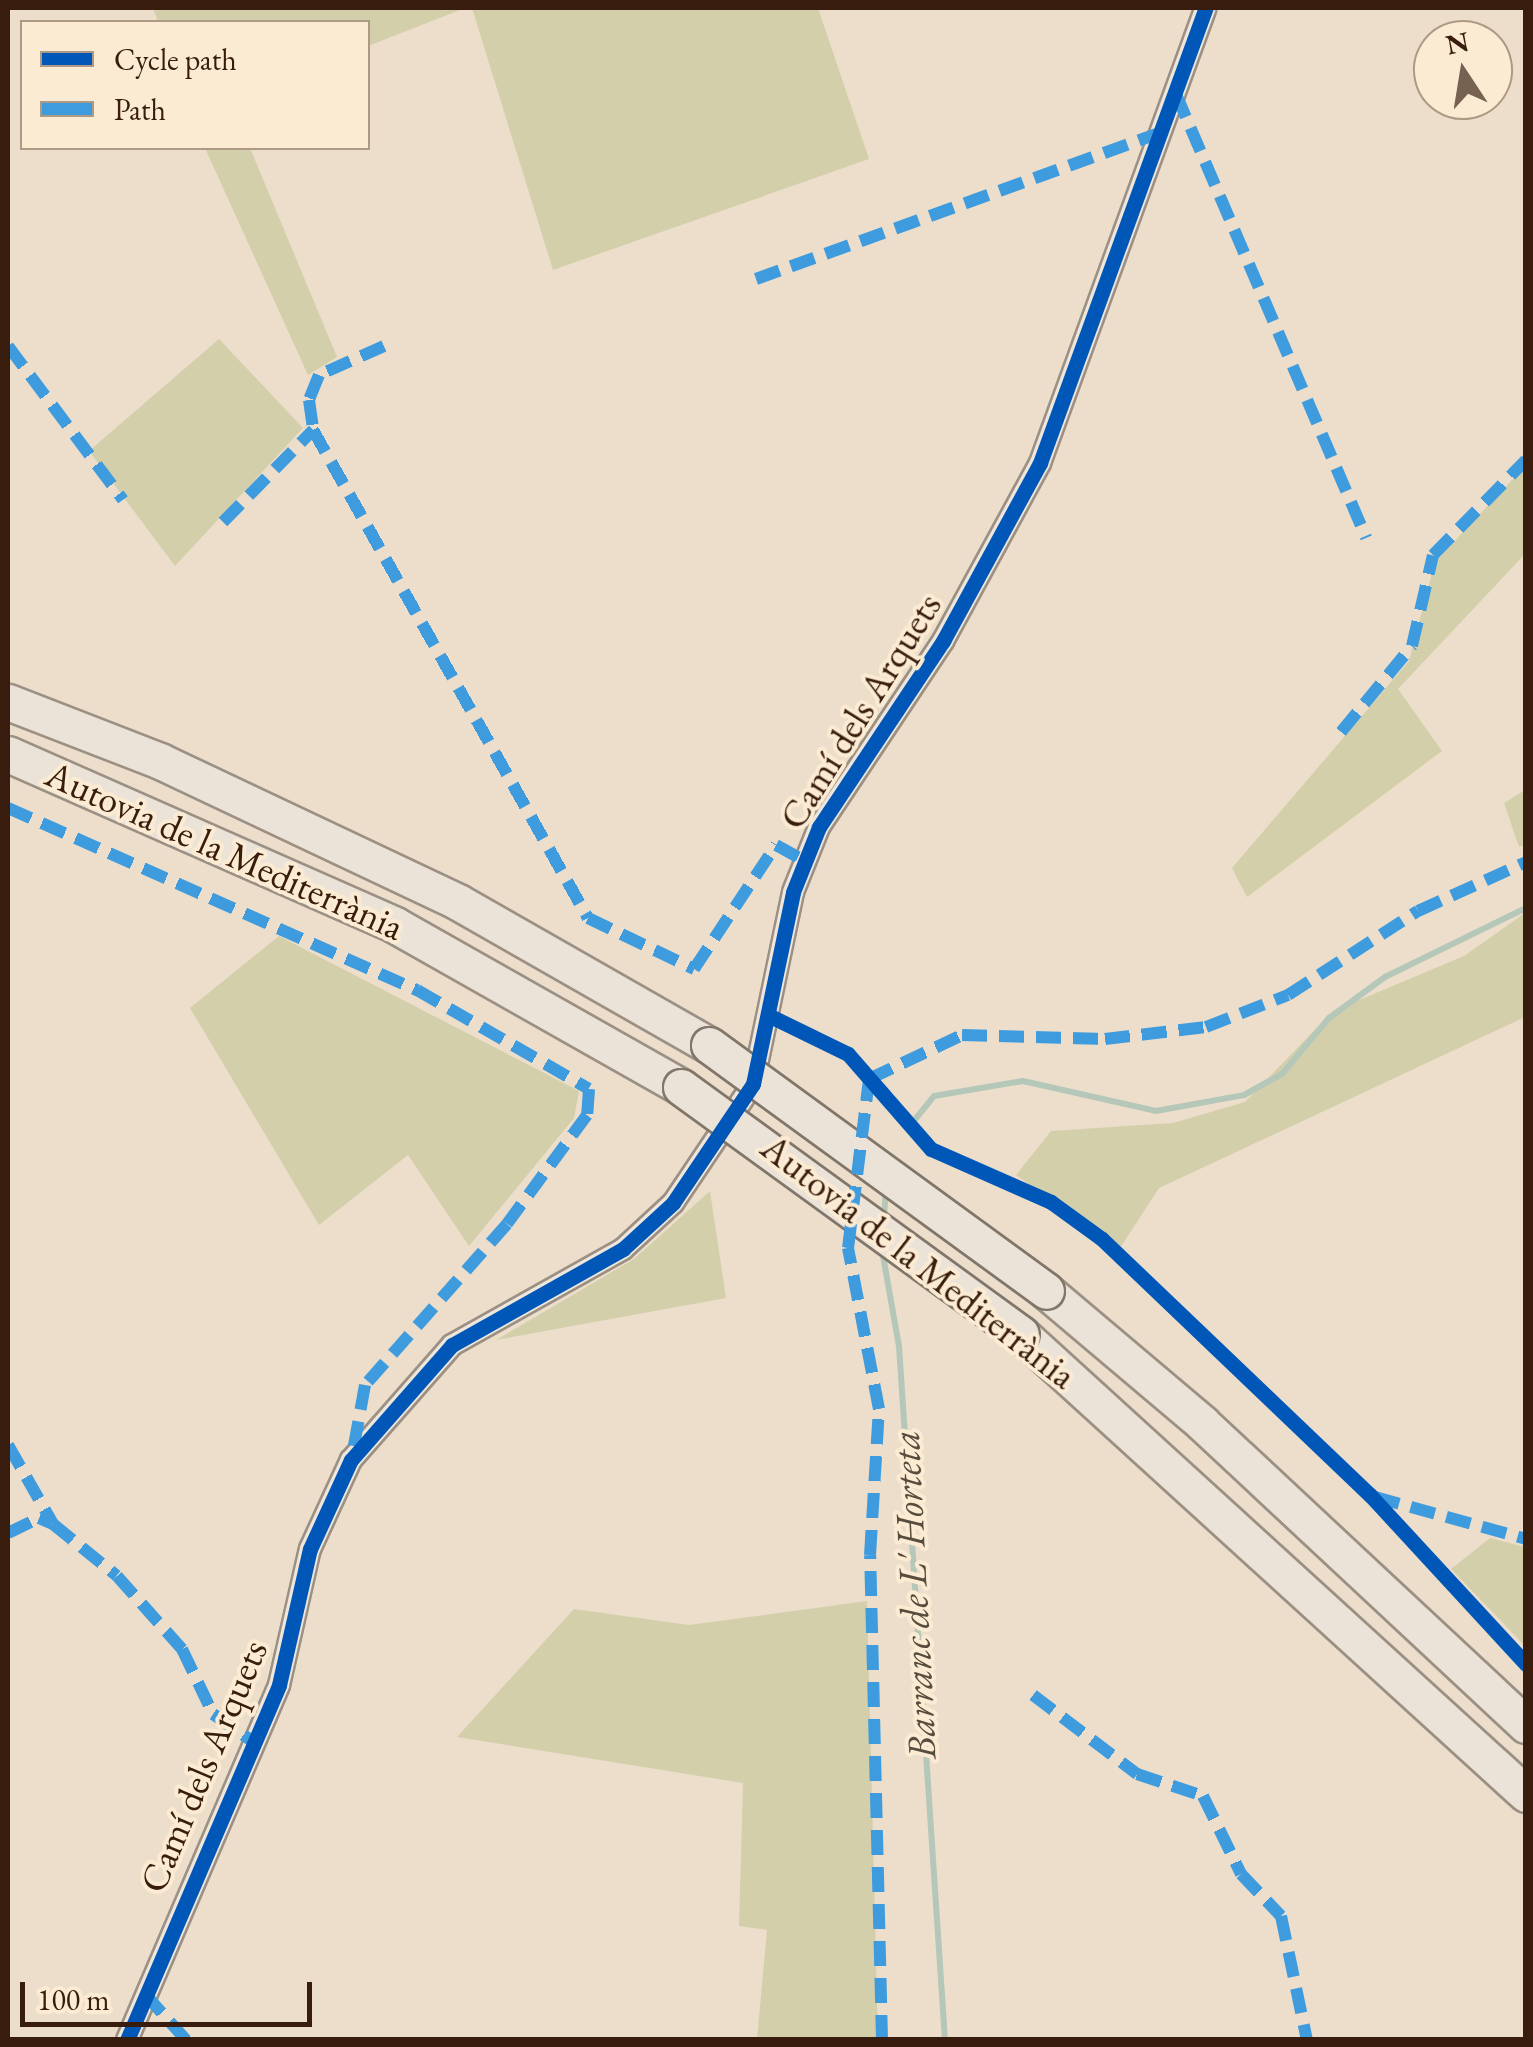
<!DOCTYPE html>
<html>
<head>
<meta charset="utf-8">
<style>
  body { margin:0 }
  #map { position:relative; width:1533px; height:2047px; overflow:hidden; background:#ecdeca; font-family:"EB Garamond",serif }
  div>[style] { position:absolute }
  [style*='--x'] { left:calc(var(--x)*1px); top:calc(var(--y)*1px); width:calc(var(--w)*1px); rotate:calc(var(--a)*1deg) }
  .green>* { inset:0; background:#d3cfab }
  .stream>* { height:6px; margin:-3px; padding:0 3px; transform-origin:3px; border-radius:3px; background:#b5c7b8 }
  .roads { filter:drop-shadow(2px 0 #9b9083) drop-shadow(-2px 0 #9b9083) drop-shadow(0 2px #9b9083) drop-shadow(0 -2px #9b9083) }
  .minor>* { height:20px; margin:-10px; padding:0 10px; transform-origin:10px; border-radius:10px; background:#efe7dd }
  .motorway>* { height:35px; margin:-17.5px; padding:0 17.5px; transform-origin:17.5px; border-radius:17.5px; background:#ebe3d8 }
  .bridges { filter:drop-shadow(2px 0 #81766a) drop-shadow(-2px 0 #81766a) drop-shadow(0 2px #81766a) drop-shadow(0 -2px #81766a) }
  .motorway-bridge>* { height:35px; margin:-17.5px; padding:0 17.5px; transform-origin:17.5px; border-radius:17.5px; background:#ebe3d8 }
  .quiet>* { height:12px; margin-top:-6px; transform-origin:0; background:repeating-linear-gradient(90deg,#3e9bde 0 25px,transparent 0 37px) }
  .cycleway>* { height:15px; margin:-7.5px; padding:0 7.5px; transform-origin:7.5px; border-radius:7.5px; background:#0057b8 }
  span { translate:-50% -50%; white-space:nowrap; text-align:center; line-height:1.15; -webkit-text-stroke:8px #fcebd3; paint-order:stroke }
  .street-label { font-size:38px; color:#381d0e }
  .water-label { font-size:40px; color:#574d3f; font-style:italic }
  .frame { position:absolute; inset:0; border:10px solid #381d0e; pointer-events:none }
  .legend { position:absolute; left:20px; top:20px; width:350px; height:130px; box-sizing:border-box; background:#fcebd3; border:2px solid #ae9984; margin:0; padding:12px 18px; list-style:none; font-size:30px; color:#381d0e }
  .legend li { display:flex; align-items:center; gap:20px; height:50px }
  .legend b { width:50px; border:2px solid #ae9984 }
  .north { position:absolute; left:1413px; top:20px; width:100px; height:100px; box-sizing:border-box; background:#fcebd3; border:2px solid #ae9984; border-radius:50%; rotate:348deg; font-size:28px; font-weight:700; line-height:40px; text-align:center; color:#381d0e }
  .north::after { content:''; display:block; margin:auto; width:35px; height:45px; background:#776150; clip-path:polygon(50% 0,100% 100%,50% 72%,0 100%) }
  .scale { position:absolute; left:20px; top:1982px; width:292px; height:45px; box-sizing:border-box; border:5px solid #381d0e; border-top:0; padding-left:12px; font-size:30px; line-height:35px; white-space:nowrap; color:#381d0e; -webkit-text-stroke:8px #fcebd3; paint-order:stroke }
</style>
</head>
<body>
<div id="map">
  <div class="green">
    <i style="clip-path:polygon(153px 8px,465px 8px,368px 46px,368px 22px,158px 22px)"></i>
    <i style="clip-path:polygon(472px 8px,818px 8px,869px 159px,553px 270px)"></i>
    <i style="clip-path:polygon(205px 148px,250px 148px,337px 357px,308px 375px)"></i>
    <i style="clip-path:polygon(219px 339px,303px 428px,175px 566px,89px 451px)"></i>
    <i style="clip-path:polygon(1525px 466px,1525px 554px,1398px 689px,1442px 751px,1247px 897px,1232px 868px,1409px 661px,1435px 562px)"></i>
    <i style="clip-path:polygon(1525px 790px,1525px 845px,1519px 847px,1504px 803px)"></i>
    <i style="clip-path:polygon(1525px 913px,1525px 1017px,1159px 1188px,1120px 1248px,1016px 1175px,1051px 1131px,1173px 1123px,1245px 1102px,1333px 1011px,1464px 956px)"></i>
    <i style="clip-path:polygon(279px 936px,579px 1091px,574px 1118px,469px 1246px,408px 1155px,319px 1225px,190px 1008px)"></i>
    <i style="clip-path:polygon(710px 1191px,726px 1298px,496px 1340px,634px 1259px)"></i>
    <i style="clip-path:polygon(1490px 1538px,1525px 1547px,1525px 1646px,1451px 1569px)"></i>
    <i style="clip-path:polygon(867px 1601px,878px 2039px,757px 2039px,767px 1930px,739px 1926px,743px 1783px,457px 1737px,574px 1609px,689px 1625px)"></i>
  </div>
  <div class="stream">
    <i style="--x:913;--y:1122;--w:33;--a:-51"></i>
    <i style="--x:934;--y:1096;--w:90;--a:-9.6"></i>
    <i style="--x:1023;--y:1081;--w:136;--a:12.7"></i>
    <i style="--x:1156;--y:1111;--w:89;--a:-10.3"></i>
    <i style="--x:1244;--y:1095;--w:43;--a:-28.9"></i>
    <i style="--x:1282;--y:1074;--w:73;--a:-50"></i>
    <i style="--x:1329;--y:1018;--w:69;--a:-36.2"></i>
    <i style="--x:1385;--y:977;--w:157;--a:-26.1"></i>
    <i style="--x:884;--y:1217;--w:27;--a:-86"></i>
    <i style="--x:882;--y:1250;--w:97;--a:80"></i>
    <i style="--x:899;--y:1346;--w:696;--a:86.21"></i>
  </div>
  <div class="roads">
    <div class="minor">
      <i style="--x:127;--y:2040;--w:386;--a:-66.8"></i>
      <i style="--x:279;--y:1685;--w:139;--a:-77.2"></i>
      <i style="--x:310;--y:1549;--w:98;--a:-65.3"></i>
      <i style="--x:351;--y:1460;--w:153;--a:-48.7"></i>
      <i style="--x:452;--y:1345;--w:196;--a:-29.3"></i>
      <i style="--x:623;--y:1249;--w:68;--a:-42.6"></i>
      <i style="--x:673;--y:1203;--w:143;--a:-56.1"></i>
      <i style="--x:753;--y:1084;--w:196;--a:-78.2"></i>
      <i style="--x:793;--y:892;--w:70;--a:-68.2"></i>
      <i style="--x:819;--y:827;--w:224;--a:-56.3"></i>
      <i style="--x:943;--y:641;--w:203;--a:-61.4"></i>
      <i style="--x:1040;--y:463;--w:484;--a:-70"></i>
    </div>
    <div class="motorway">
      <i style="--x:8;--y:702;--w:163;--a:21.2"></i>
      <i style="--x:160;--y:761;--w:330;--a:25.3"></i>
      <i style="--x:458;--y:902;--w:289;--a:29.7"></i>
      <i style="--x:8;--y:754;--w:423;--a:23.8"></i>
      <i style="--x:395;--y:925;--w:329;--a:29.5"></i>
      <i style="--x:1046;--y:1291;--w:204;--a:40.2"></i>
      <i style="--x:1202;--y:1423;--w:443;--a:43"></i>
      <i style="--x:1021;--y:1334;--w:683;--a:42.33"></i>
    </div>
  </div>
  <div class="bridges">
    <div class="motorway-bridge">
      <i style="--x:709;--y:1045;--w:417;--a:36.1"></i>
      <i style="--x:681;--y:1087;--w:420;--a:36"></i>
    </div>
  </div>
  <div class="quiet">
    <i style="--x:1176;--y:94;--w:483;--a:66.8"></i>
    <i style="--x:756;--y:279;--w:426;--a:-19.9"></i>
    <i style="--x:8;--y:346;--w:192;--a:53.2"></i>
    <i style="--x:384;--y:346;--w:71;--a:156"></i>
    <i style="--x:319;--y:375;--w:27;--a:112"></i>
    <i style="--x:309;--y:400;--w:30;--a:82"></i>
    <i style="--x:313;--y:430;--w:560;--a:60.6"></i>
    <i style="--x:588;--y:918;--w:118;--a:25.7"></i>
    <i style="--x:694;--y:969;--w:149;--a:-56.5"></i>
    <i style="--x:776;--y:845;--w:33;--a:29"></i>
    <i style="--x:223;--y:522;--w:129;--a:-45.6"></i>
    <i style="--x:1341;--y:732;--w:112;--a:-50.5"></i>
    <i style="--x:1412;--y:646;--w:93;--a:-77"></i>
    <i style="--x:1433;--y:555;--w:133;--a:-45.6"></i>
    <i style="--x:8;--y:808;--w:448;--a:24"></i>
    <i style="--x:417;--y:990;--w:198;--a:29.9"></i>
    <i style="--x:589;--y:1089;--w:26;--a:94"></i>
    <i style="--x:587;--y:1115;--w:135;--a:126.3"></i>
    <i style="--x:507;--y:1224;--w:215;--a:131.4"></i>
    <i style="--x:365;--y:1385;--w:67;--a:100.3"></i>
    <i style="--x:8;--y:1445;--w:91;--a:60.3"></i>
    <i style="--x:1375;--y:1497;--w:157;--a:15.5"></i>
    <i style="--x:8;--y:1533;--w:34;--a:-26"></i>
    <i style="--x:39;--y:1518;--w:15;--a:23"></i>
    <i style="--x:53;--y:1524;--w:82;--a:39.1"></i>
    <i style="--x:117;--y:1576;--w:98;--a:48.3"></i>
    <i style="--x:182;--y:1649;--w:72;--a:64.5"></i>
    <i style="--x:213;--y:1714;--w:47;--a:34.7"></i>
    <i style="--x:1033;--y:1695;--w:131;--a:37.2"></i>
    <i style="--x:1137;--y:1774;--w:70;--a:18.4"></i>
    <i style="--x:1203;--y:1796;--w:87;--a:64"></i>
    <i style="--x:1241;--y:1874;--w:58;--a:46.4"></i>
    <i style="--x:1281;--y:1916;--w:127;--a:78.2"></i>
    <i style="--x:145;--y:1994;--w:62;--a:48.3"></i>
    <i style="--x:882;--y:2040;--w:485;--a:-91.4"></i>
    <i style="--x:870;--y:1555;--w:146;--a:-86.5"></i>
    <i style="--x:879;--y:1409;--w:164;--a:-100.9"></i>
    <i style="--x:848;--y:1248;--w:170;--a:-82.9"></i>
    <i style="--x:869;--y:1079;--w:103;--a:-25.3"></i>
    <i style="--x:962;--y:1035;--w:143;--a:1.6"></i>
    <i style="--x:1105;--y:1039;--w:102;--a:-6.8"></i>
    <i style="--x:1206;--y:1027;--w:88;--a:-21.3"></i>
    <i style="--x:1288;--y:995;--w:155;--a:-32.9"></i>
    <i style="--x:1418;--y:911;--w:119;--a:-24.4"></i>
  </div>
  <div class="cycleway">
    <i style="--x:768;--y:1015;--w:89;--a:26"></i>
    <i style="--x:848;--y:1054;--w:126;--a:48.9"></i>
    <i style="--x:931;--y:1149;--w:131;--a:23.8"></i>
    <i style="--x:1051;--y:1202;--w:63;--a:36"></i>
    <i style="--x:1102;--y:1239;--w:371;--a:43.7"></i>
    <i style="--x:1370;--y:1495;--w:230;--a:47.3"></i>
    <i style="--x:127;--y:2040;--w:386;--a:-66.8"></i>
    <i style="--x:279;--y:1685;--w:139;--a:-77.2"></i>
    <i style="--x:310;--y:1549;--w:98;--a:-65.3"></i>
    <i style="--x:351;--y:1460;--w:153;--a:-48.7"></i>
    <i style="--x:452;--y:1345;--w:196;--a:-29.3"></i>
    <i style="--x:623;--y:1249;--w:68;--a:-42.6"></i>
    <i style="--x:673;--y:1203;--w:143;--a:-56.1"></i>
    <i style="--x:753;--y:1084;--w:196;--a:-78.2"></i>
    <i style="--x:793;--y:892;--w:70;--a:-68.2"></i>
    <i style="--x:819;--y:827;--w:224;--a:-56.3"></i>
    <i style="--x:943;--y:641;--w:203;--a:-61.4"></i>
    <i style="--x:1040;--y:463;--w:484;--a:-70"></i>
  </div>
  <div class="street-label">
    <span style="left:860px;top:711px;rotate:-58deg">Camí dels Arquets</span>
    <span style="left:225px;top:850px;rotate:24deg">Autovia de la Mediterrània</span>
    <span style="left:919px;top:1261px;rotate:38deg">Autovia de la Mediterrània</span>
    <span style="left:203px;top:1766px;rotate:-67deg">Camí dels Arquets</span>
  </div>
  <div class="water-label">
    <span style="left:913px;top:1595px;rotate:-93deg">Barranc de L' Horteta</span>
  </div>
  <div class="frame"></div>
  <ul class="legend">
  <li><b style="height:12px;background:#0057b8"></b>Cycle path</li>
  <li><b style="height:12px;background:#3e9bde"></b>Path</li>
  </ul>
  <div class="north">N</div>
  <div class="scale">100 m</div>
</div>
</body>
</html>
